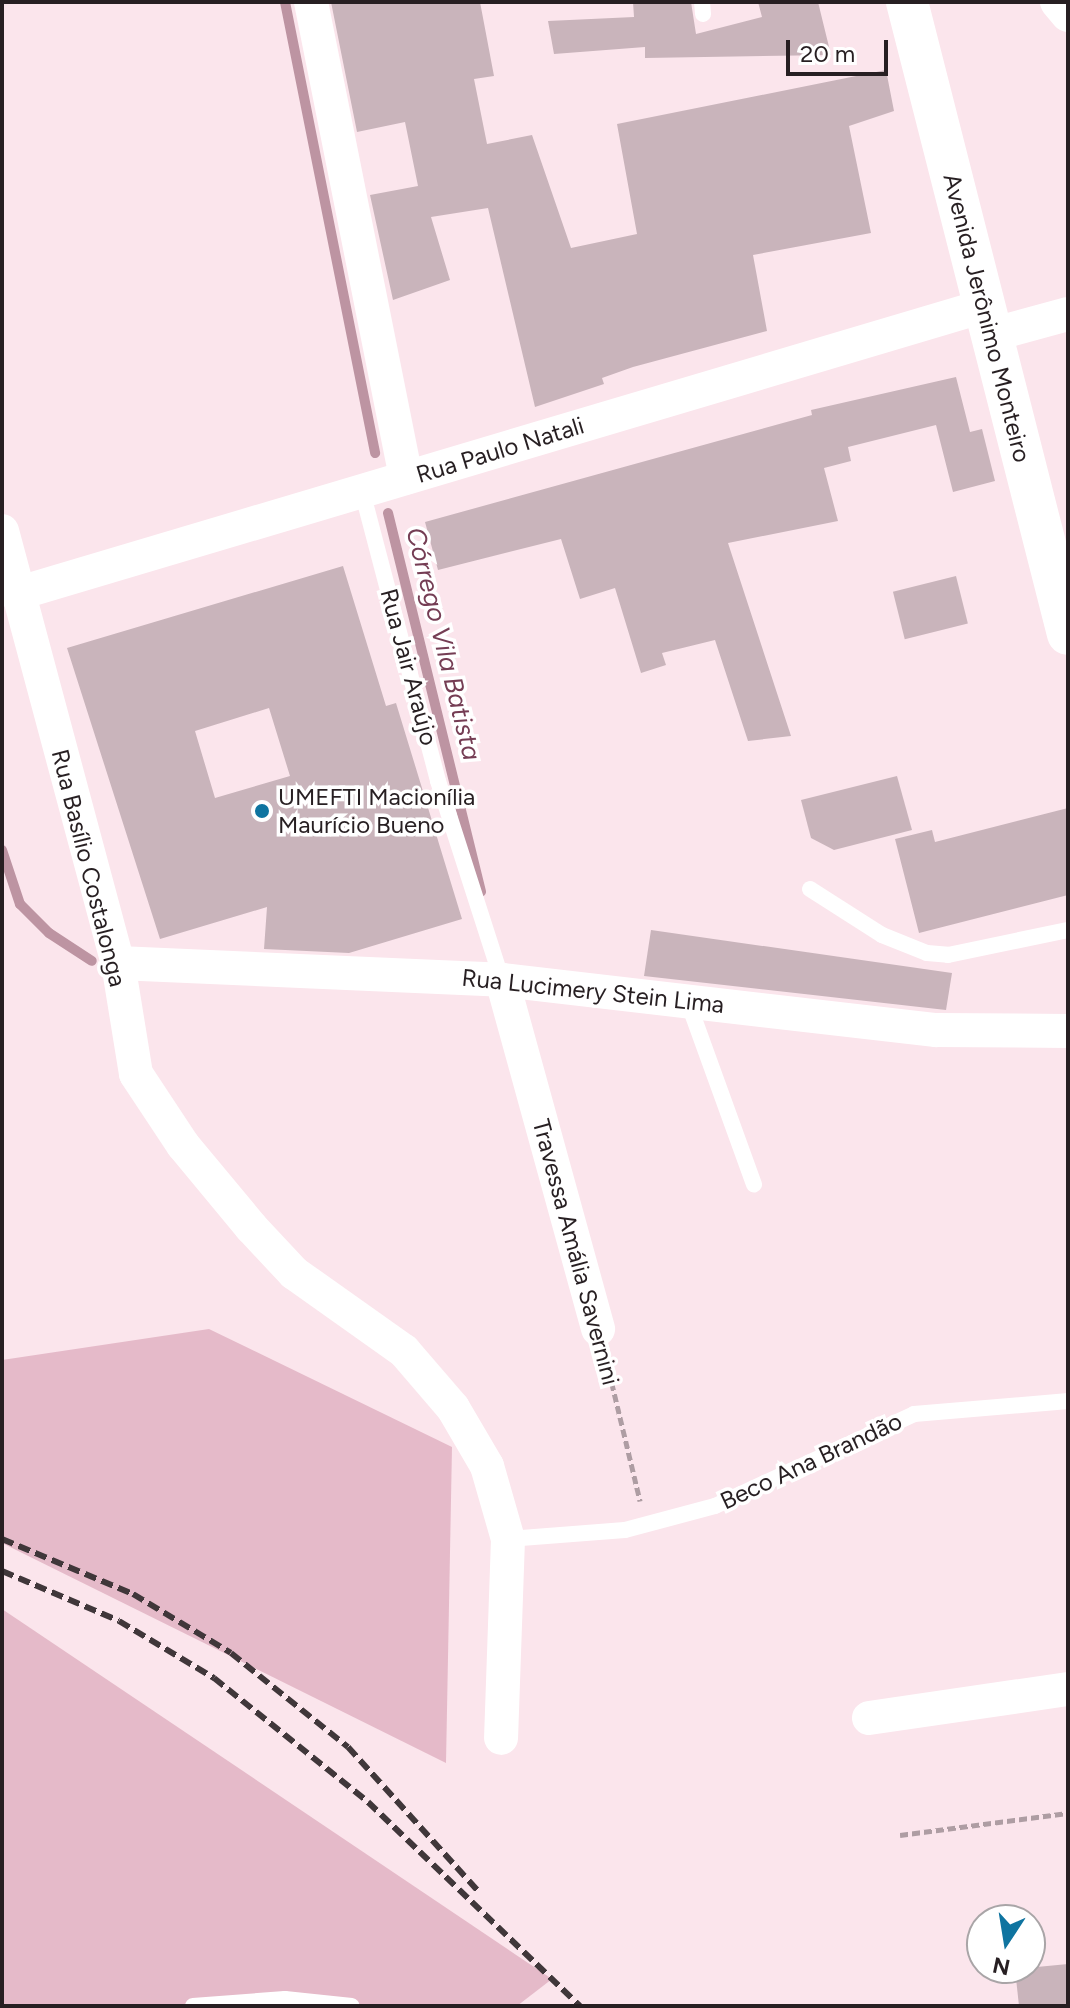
<!DOCTYPE html>
<html>
<head>
<meta charset="utf-8">
<style>
  body { margin:0 }
  #map { position:relative; width:1070px; height:2008px; overflow:hidden; background:#fbe5ec; font-family:Figtree,sans-serif }
  div>[style] { position:absolute }
  [style*='--x'] { left:calc(var(--x)*1px); top:calc(var(--y)*1px); width:calc(var(--w)*1px); rotate:calc(var(--a)*1deg) }
  .green>* { inset:0; background:#e5bac9 }
  .stream>* { height:10px; margin:-5px; padding:0 5px; transform-origin:5px; border-radius:5px; background:#bd94a2 }
  .building>* { inset:0; background:#c9b4bb; transform-origin:0 0 }
  .path>* { height:5px; margin-top:-2.5px; transform-origin:0; background:repeating-linear-gradient(90deg,#ae9da3 0 8px,transparent 0 12px) }
  .service>* { height:16px; margin:-8px; padding:0 8px; transform-origin:8px; border-radius:8px; background:#fff }
  .minor>* { height:34px; margin:-17px; padding:0 17px; transform-origin:17px; border-radius:17px; background:#fff }
  .tertiary>* { height:42px; margin:-21px; padding:0 21px; transform-origin:21px; border-radius:21px; background:#fff }
  .rail>* { height:6px; margin-top:-3px; transform-origin:0; background:repeating-linear-gradient(90deg,#40373a 0 12px,transparent 0 18px) }
  .dots>* { width:22px; height:22px; translate:-50% -50%; box-sizing:border-box; border:4px solid #fff; border-radius:50% }
  span { translate:-50% -50%; white-space:nowrap; text-align:center; line-height:1.15; -webkit-text-stroke:7px #fff; paint-order:stroke }
  .street-label { font-size:24px; color:#271f22 }
  .poi-label { font-size:24px; color:#271f22 }
  .left { translate:0 -50%; text-align:left }
  .water-label { font-size:26px; color:#753d54; font-style:italic }
  .frame { position:absolute; inset:0; border:4px solid #271f22; pointer-events:none }
  .north { position:absolute; left:966px; top:1904px; width:80px; height:80px; box-sizing:border-box; background:#fff; border:2px solid #a9a5a7; border-radius:50%; rotate:192deg; font-size:22px; font-weight:700; line-height:32px; text-align:center; color:#271f22 }
  .north::after { content:''; display:block; margin:auto; width:28px; height:36px; background:#0f74a0; clip-path:polygon(50% 0,100% 100%,50% 72%,0 100%) }
  .scale { position:absolute; left:786px; top:40px; width:102px; height:36px; box-sizing:border-box; border:4px solid #271f22; border-top:0; padding-left:10px; font-size:24px; line-height:28px; white-space:nowrap; color:#271f22; -webkit-text-stroke:6px #fff; paint-order:stroke }
</style>
</head>
<body>
<div id="map">
  <div class="green">
    <i style="clip-path:polygon(209px 1329px,452px 1447px,446px 1763px,2px 1543px,2px 1360px)"></i>
    <i style="clip-path:polygon(2px 1609px,552px 1979px,517px 2006px,2px 2006px)"></i>
  </div>
  <div class="stream">
    <i style="--x:285;--y:2;--w:460;--a:78.7"></i>
    <i style="--x:388;--y:513;--w:390;--a:76.2"></i>
    <i style="--x:2;--y:850;--w:57;--a:71.6"></i>
    <i style="--x:20;--y:904;--w:41;--a:45"></i>
    <i style="--x:49;--y:933;--w:51;--a:33.1"></i>
  </div>
  <div class="building">
    <i style="clip-path:polygon(331px 2px,480px 2px,494px 76px,474px 79px,487px 144px,532px 135px,571px 248px,637px 234px,617px 124px,886px 70px,894px 111px,849px 126px,871px 233px,753px 255px,767px 331px,633px 367px,602px 378px,604px 384px,535px 407px,488px 208px,431px 217px,450px 280px,393px 300px,370px 195px,418px 186px,405px 122px,357px 132px)"></i>
    <i style="clip-path:polygon(633px 2px,691px 2px,696px 34px,762px 17px,758px 2px,818px 2px,831px 55px,645px 58px,645px 47px,554px 54px,548px 21px,634px 17px)"></i>
    <i style="clip-path:polygon(956px 377px,970px 432px,982px 429px,995px 481px,953px 492px,936px 425px,848px 447px,851px 461px,824px 468px,838px 521px,728px 543px,791px 736px,748px 741px,715px 640px,662px 653px,666px 665px,641px 673px,615px 588px,580px 599px,561px 539px,438px 570px,425px 522px,812px 415px,811px 410px)"></i>
    <i style="clip-path:polygon(evenodd,343px 566px,386px 706px,396px 703px,462px 919px,349px 953px,264px 949px,267px 907px,160px 939px,67px 648px,343px 566px,269px 708px,290px 776px,215px 798px,195px 731px,269px 708px)"></i>
    <i style="left:956px;top:576px;width:49px;height:65px;rotate:76deg"></i>
    <i style="clip-path:polygon(897px 776px,912px 830px,834px 850px,811px 838px,801px 800px)"></i>
    <i style="clip-path:polygon(1068px 808px,1068px 895px,919px 933px,895px 839px,932px 830px,935px 842px)"></i>
    <i style="clip-path:polygon(651px 930px,952px 973px,946px 1010px,644px 976px)"></i>
    <i style="clip-path:polygon(1068px 1964px,1068px 2006px,1019px 2006px,1015px 1969px)"></i>
  </div>
  <div class="path">
    <i style="--x:606;--y:1359;--w:146;--a:76.5"></i>
    <i style="--x:900;--y:1835;--w:169;--a:-7.5"></i>
  </div>
  <div class="service">
    <i style="--x:702;--y:2;--w:12;--a:85"></i>
    <i style="--x:362;--y:491;--w:300;--a:75.3"></i>
    <i style="--x:438;--y:781;--w:209;--a:72.2"></i>
    <i style="--x:810;--y:889;--w:85;--a:32.6"></i>
    <i style="--x:882;--y:935;--w:48;--a:21.8"></i>
    <i style="--x:927;--y:953;--w:21;--a:5"></i>
    <i style="--x:948;--y:955;--w:123;--a:-11.8"></i>
    <i style="--x:688;--y:1002;--w:194;--a:70.1"></i>
    <i style="--x:508;--y:1539;--w:117;--a:-4.4"></i>
    <i style="--x:625;--y:1530;--w:93;--a:-14.9"></i>
    <i style="--x:715;--y:1506;--w:219;--a:-24.8"></i>
    <i style="--x:914;--y:1414;--w:155;--a:-4.8"></i>
    <i style="--x:193;--y:2006;--w:92;--a:-4.4"></i>
    <i style="--x:285;--y:1999;--w:67;--a:6"></i>
  </div>
  <div class="minor">
    <i style="--x:311;--y:2;--w:485;--a:78.7"></i>
    <i style="--x:1057;--y:2;--w:17;--a:50"></i>
    <i style="--x:991;--y:335;--w:80;--a:-15.3"></i>
    <i style="--x:2;--y:531;--w:447;--a:75"></i>
    <i style="--x:118;--y:963;--w:112;--a:80.8"></i>
    <i style="--x:136;--y:1074;--w:85;--a:56.5"></i>
    <i style="--x:183;--y:1145;--w:107;--a:50.3"></i>
    <i style="--x:251;--y:1227;--w:63;--a:46.9"></i>
    <i style="--x:294;--y:1273;--w:135;--a:35.3"></i>
    <i style="--x:404;--y:1351;--w:75;--a:49.3"></i>
    <i style="--x:453;--y:1408;--w:67;--a:59.6"></i>
    <i style="--x:487;--y:1466;--w:76;--a:74"></i>
    <i style="--x:508;--y:1539;--w:199;--a:92"></i>
    <i style="--x:16;--y:594;--w:1010;--a:-16.57"></i>
    <i style="--x:118;--y:963;--w:384;--a:2.5"></i>
    <i style="--x:502;--y:980;--w:437;--a:6.6"></i>
    <i style="--x:936;--y:1030;--w:132;--a:0.4"></i>
    <i style="--x:502;--y:980;--w:362;--a:74.6"></i>
    <i style="--x:869;--y:1718;--w:201;--a:-8.3"></i>
  </div>
  <div class="tertiary">
    <i style="--x:907;--y:2;--w:652;--a:75.71"></i>
  </div>
  <div class="rail">
    <i style="--x:2;--y:1539;--w:142;--a:22.8"></i>
    <i style="--x:133;--y:1594;--w:114;--a:31"></i>
    <i style="--x:231;--y:1653;--w:150;--a:38.8"></i>
    <i style="--x:348;--y:1747;--w:193;--a:47.9"></i>
    <i style="--x:2;--y:1571;--w:127;--a:23.1"></i>
    <i style="--x:119;--y:1621;--w:111;--a:31"></i>
    <i style="--x:214;--y:1678;--w:198;--a:38.8"></i>
    <i style="--x:368;--y:1802;--w:294;--a:43.9"></i>
  </div>
  <div class="dots">
    <i style="left:262px;top:811px;background:#0f74a0"></i>
  </div>
  <div class="street-label">
    <span style="left:987px;top:318px;rotate:76deg">Avenida Jerônimo Monteiro</span>
    <span style="left:500px;top:450px;rotate:-17deg">Rua Paulo Natali</span>
    <span style="left:409px;top:667px;rotate:75deg">Rua Jair Araújo</span>
    <span style="left:89px;top:868px;rotate:76deg">Rua Basílio Costalonga</span>
    <span style="left:593px;top:991px;rotate:6deg">Rua Lucimery Stein Lima</span>
    <span style="left:576px;top:1252px;rotate:75deg">Travessa Amália Savernini</span>
    <span style="left:811px;top:1461px;rotate:-25deg">Beco Ana Brandão</span>
  </div>
  <div class="poi-label">
    <span class="left" style="left:278px;top:811px">UMEFTI Macionília<br>Maurício Bueno</span>
  </div>
  <div class="water-label">
    <span style="left:443px;top:644px;rotate:76deg">Córrego Vila Batista</span>
  </div>
  <div class="frame"></div>
  <div class="north">N</div>
  <div class="scale">20 m</div>
</div>
</body>
</html>
